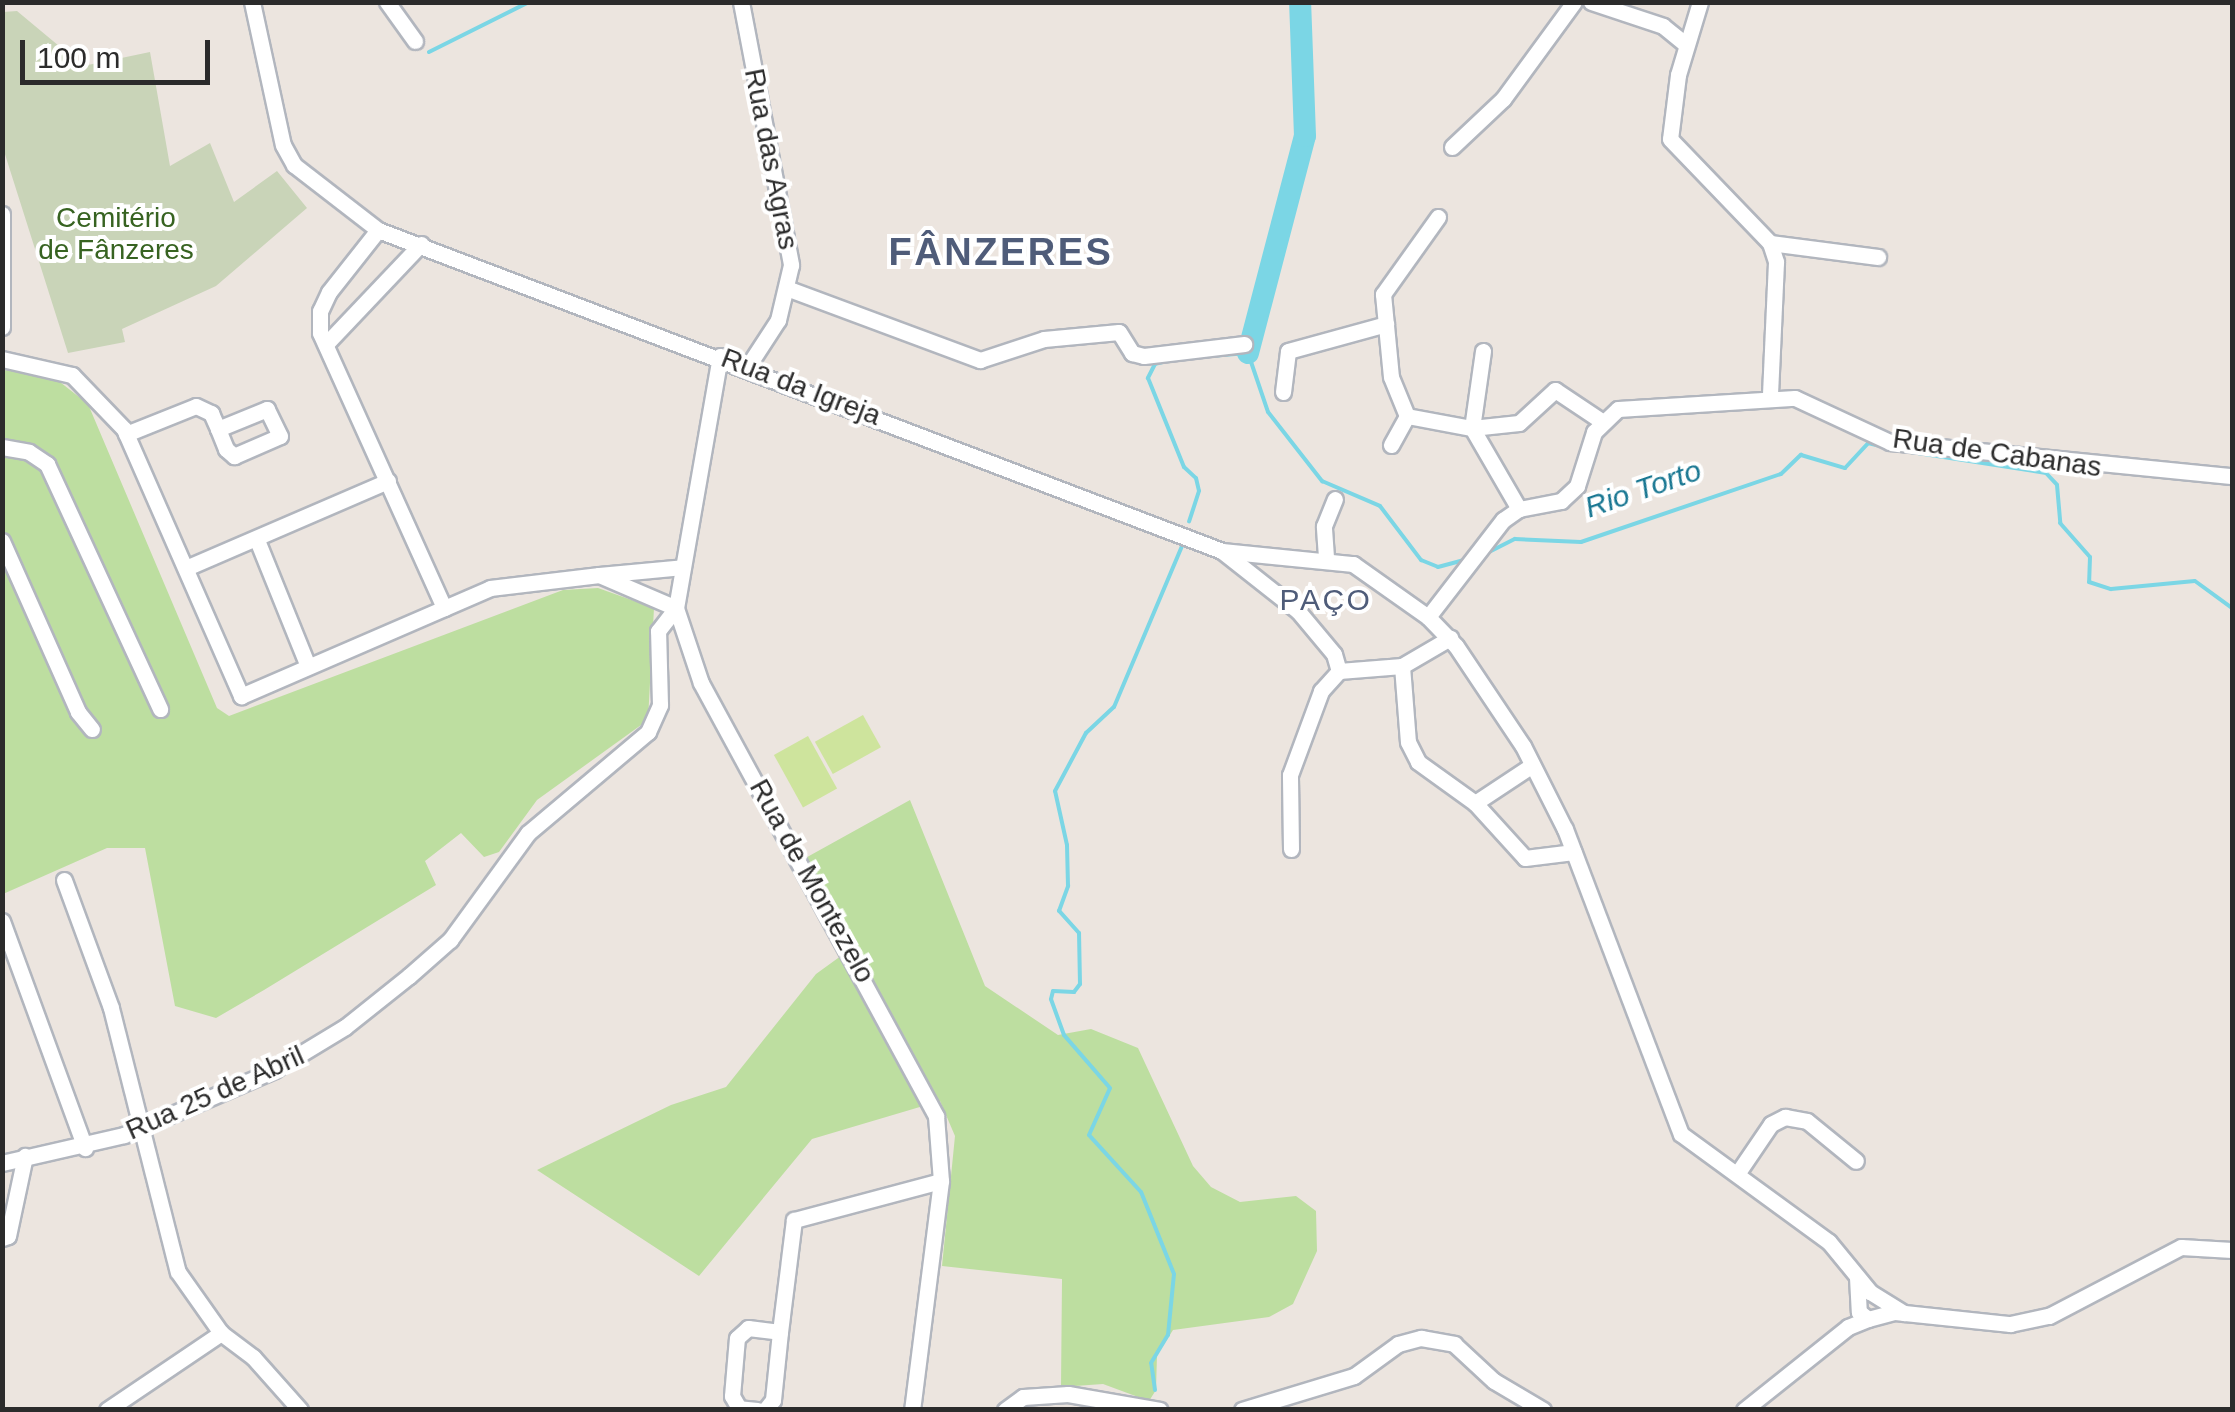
<!DOCTYPE html>
<html>
<head>
<meta charset="utf-8">
<style>
  body { margin:0 }
  #map { position:relative; width:2235px; height:1412px; overflow:hidden; background:#ece5df; font-family:Arial,sans-serif }
  div>[style] { position:absolute }
  [style*='--x'] { left:calc(var(--x)*1px); top:calc(var(--y)*1px); width:calc(var(--w)*1px); rotate:calc(var(--a)*1deg) }
  .green>* { inset:0; background:#bddea0 }
  .cemetery>* { inset:0; background:#c9d4b8 }
  .pitch>* { inset:0; background:#cee49d; transform-origin:0 0 }
  .stream>* { height:4px; margin:-2px; padding:0 2px; transform-origin:2px; border-radius:2px; background:#7bd6e5 }
  .river>* { height:22px; margin:-11px; padding:0 11px; transform-origin:11px; border-radius:11px; background:#7bd6e5 }
  .roads { filter:drop-shadow(2px 0 #b2b6be) drop-shadow(-2px 0 #b2b6be) drop-shadow(0 2px #b2b6be) drop-shadow(0 -2px #b2b6be) }
  .minor>* { height:15px; margin:-7.5px; padding:0 7.5px; transform-origin:7.5px; border-radius:7.5px; background:#fff }
  span { translate:-50% -50%; white-space:nowrap; text-align:center; line-height:1.15; -webkit-text-stroke:8px #fff; paint-order:stroke }
  .street-label { font-size:28px; color:#2b2b2b }
  .park-label { font-size:28px; color:#376321 }
  .water-label { font-size:30px; color:#197792; font-style:italic }
  .neighbourhood-label { font-size:30px; color:#4f5c79; letter-spacing:2.5px }
  .district-label { font-size:38px; color:#4f5c79; font-weight:700; letter-spacing:2.5px }
  .frame { position:absolute; inset:0; border:5px solid #2b2b2b; pointer-events:none }
  .scale { position:absolute; left:20px; top:40px; width:190px; height:45px; box-sizing:border-box; border:5px solid #2b2b2b; border-top:0; padding-left:12px; font-size:30px; line-height:35px; white-space:nowrap; color:#2b2b2b; -webkit-text-stroke:8px #fff; paint-order:stroke }
</style>
</head>
<body>
<div id="map">
  <div class="green">
    <i style="clip-path:polygon(3px 370px,51px 375px,88px 404px,217px 708px,229px 716px,563px 590px,598px 588px,654px 608px,648px 720px,537px 800px,499px 852px,484px 857px,461px 833px,425px 861px,436px 885px,264px 990px,216px 1018px,175px 1006px,145px 848px,107px 848px,3px 894px)"></i>
    <i style="clip-path:polygon(910px 800px,985px 986px,1058px 1035px,1091px 1029px,1138px 1048px,1193px 1166px,1211px 1187px,1240px 1202px,1296px 1196px,1316px 1211px,1317px 1251px,1293px 1304px,1269px 1317px,1173px 1330px,1157px 1355px,1156px 1390px,1149px 1401px,1103px 1384px,1061px 1387px,1062px 1279px,942px 1266px,955px 1136px,940px 1101px,812px 1139px,699px 1276px,537px 1170px,671px 1105px,726px 1087px,816px 974px,845px 953px,791px 866px)"></i>
  </div>
  <div class="cemetery">
    <i style="clip-path:polygon(17px 11px,83px 66px,150px 52px,170px 166px,210px 143px,234px 202px,277px 171px,307px 208px,216px 286px,122px 329px,125px 342px,68px 353px,3px 148px,3px 12px)"></i>
  </div>
  <div class="pitch">
    <i style="left:863px;top:715px;width:37px;height:55px;rotate:61deg"></i>
    <i style="left:808px;top:736px;width:60px;height:39px;rotate:61deg"></i>
  </div>
  <div class="stream">
    <i style="--x:429;--y:52;--w:112;--a:-26.6"></i>
    <i style="--x:1185;--y:358;--w:63;--a:-4.5"></i>
    <i style="--x:1248;--y:353;--w:62;--a:71.3"></i>
    <i style="--x:1268;--y:412;--w:88;--a:52"></i>
    <i style="--x:1322;--y:481;--w:63;--a:23.3"></i>
    <i style="--x:1380;--y:506;--w:68;--a:52.8"></i>
    <i style="--x:1421;--y:560;--w:18;--a:22"></i>
    <i style="--x:1438;--y:567;--w:28;--a:-15"></i>
    <i style="--x:1171;--y:360;--w:16;--a:166"></i>
    <i style="--x:1155;--y:364;--w:16;--a:117"></i>
    <i style="--x:1148;--y:378;--w:96;--a:68"></i>
    <i style="--x:1184;--y:467;--w:16;--a:43"></i>
    <i style="--x:1196;--y:478;--w:13;--a:77"></i>
    <i style="--x:1199;--y:491;--w:32;--a:108"></i>
    <i style="--x:1898;--y:450;--w:150;--a:8.8"></i>
    <i style="--x:2046;--y:473;--w:16;--a:47"></i>
    <i style="--x:2057;--y:485;--w:38;--a:85"></i>
    <i style="--x:2060;--y:523;--w:45;--a:48.6"></i>
    <i style="--x:2090;--y:557;--w:25;--a:92"></i>
    <i style="--x:2089;--y:582;--w:23;--a:18"></i>
    <i style="--x:2111;--y:589;--w:84;--a:-5.4"></i>
    <i style="--x:2195;--y:581;--w:46;--a:36.1"></i>
    <i style="--x:1487;--y:553;--w:31;--a:-27"></i>
    <i style="--x:1515;--y:539;--w:66;--a:2.6"></i>
    <i style="--x:1581;--y:542;--w:211;--a:-18.8"></i>
    <i style="--x:1781;--y:474;--w:28;--a:-44"></i>
    <i style="--x:1801;--y:455;--w:46;--a:16.5"></i>
    <i style="--x:1845;--y:468;--w:34;--a:-47"></i>
    <i style="--x:1868;--y:443;--w:16;--a:14"></i>
    <i style="--x:1155;--y:1390;--w:27;--a:-98"></i>
    <i style="--x:1151;--y:1363;--w:33;--a:-59"></i>
    <i style="--x:1168;--y:1335;--w:61;--a:-84.4"></i>
    <i style="--x:1174;--y:1274;--w:88;--a:-111.9"></i>
    <i style="--x:1141;--y:1192;--w:77;--a:-132.4"></i>
    <i style="--x:1089;--y:1135;--w:51;--a:-65.9"></i>
    <i style="--x:1110;--y:1088;--w:70;--a:-131"></i>
    <i style="--x:1064;--y:1035;--w:38;--a:-110"></i>
    <i style="--x:1051;--y:999;--w:8;--a:-76"></i>
    <i style="--x:1053;--y:991;--w:21;--a:3"></i>
    <i style="--x:1074;--y:992;--w:10;--a:-53"></i>
    <i style="--x:1080;--y:984;--w:51;--a:-91.1"></i>
    <i style="--x:1079;--y:933;--w:30;--a:-132"></i>
    <i style="--x:1059;--y:911;--w:27;--a:-70"></i>
    <i style="--x:1068;--y:886;--w:41;--a:-91.4"></i>
    <i style="--x:1067;--y:845;--w:55;--a:-102.5"></i>
    <i style="--x:1055;--y:791;--w:66;--a:-61.9"></i>
    <i style="--x:1086;--y:733;--w:38;--a:-43"></i>
    <i style="--x:1114;--y:707;--w:177;--a:-67.1"></i>
  </div>
  <div class="river">
    <i style="--x:1248;--y:353;--w:224;--a:-75.3"></i>
    <i style="--x:1305;--y:136;--w:134;--a:-92.1"></i>
  </div>
  <div class="roads">
    <div class="minor">
      <i style="--x:252;--y:2;--w:146;--a:77.8"></i>
      <i style="--x:283;--y:145;--w:23;--a:61"></i>
      <i style="--x:294;--y:165;--w:106;--a:37.7"></i>
      <i style="--x:378;--y:230;--w:903;--a:20.82"></i>
      <i style="--x:1222;--y:551;--w:132;--a:5.7"></i>
      <i style="--x:1353;--y:564;--w:92;--a:35.2"></i>
      <i style="--x:1428;--y:617;--w:40;--a:46"></i>
      <i style="--x:1456;--y:646;--w:120;--a:56.2"></i>
      <i style="--x:1523;--y:746;--w:93;--a:63.2"></i>
      <i style="--x:1565;--y:829;--w:326;--a:69.2"></i>
      <i style="--x:1681;--y:1134;--w:183;--a:36.1"></i>
      <i style="--x:1829;--y:1242;--w:65;--a:50.6"></i>
      <i style="--x:1870;--y:1292;--w:40;--a:32"></i>
      <i style="--x:387;--y:2;--w:48;--a:54.3"></i>
      <i style="--x:741;--y:2;--w:268;--a:79.2"></i>
      <i style="--x:791;--y:265;--w:57;--a:103.3"></i>
      <i style="--x:778;--y:320;--w:55;--a:123.1"></i>
      <i style="--x:1591;--y:2;--w:76;--a:18.4"></i>
      <i style="--x:1663;--y:26;--w:28;--a:39"></i>
      <i style="--x:1700;--y:2;--w:76;--a:106.8"></i>
      <i style="--x:1678;--y:75;--w:64;--a:97.1"></i>
      <i style="--x:1670;--y:139;--w:144;--a:46.1"></i>
      <i style="--x:1770;--y:243;--w:20;--a:72"></i>
      <i style="--x:1776;--y:262;--w:134;--a:92.6"></i>
      <i style="--x:1452;--y:147;--w:70;--a:-43.3"></i>
      <i style="--x:1503;--y:99;--w:120;--a:-53.8"></i>
      <i style="--x:2;--y:214;--w:113;--a:90"></i>
      <i style="--x:1438;--y:217;--w:95;--a:125.5"></i>
      <i style="--x:1383;--y:294;--w:83;--a:84.5"></i>
      <i style="--x:1391;--y:377;--w:42;--a:67.7"></i>
      <i style="--x:1407;--y:416;--w:66;--a:10.5"></i>
      <i style="--x:1472;--y:428;--w:94;--a:59.9"></i>
      <i style="--x:378;--y:230;--w:79;--a:128.3"></i>
      <i style="--x:329;--y:292;--w:21;--a:115"></i>
      <i style="--x:320;--y:311;--w:22;--a:90"></i>
      <i style="--x:320;--y:333;--w:302;--a:65.7"></i>
      <i style="--x:1770;--y:243;--w:109;--a:7.4"></i>
      <i style="--x:789;--y:289;--w:204;--a:20.4"></i>
      <i style="--x:980;--y:360;--w:67;--a:-18.2"></i>
      <i style="--x:1044;--y:339;--w:75;--a:-5.3"></i>
      <i style="--x:1119;--y:332;--w:25;--a:58"></i>
      <i style="--x:1132;--y:353;--w:12;--a:14"></i>
      <i style="--x:1144;--y:356;--w:101;--a:-6.8"></i>
      <i style="--x:326;--y:344;--w:138;--a:-46.5"></i>
      <i style="--x:1483;--y:351;--w:78;--a:98.1"></i>
      <i style="--x:1472;--y:428;--w:47;--a:-6.1"></i>
      <i style="--x:1519;--y:423;--w:49;--a:-42.5"></i>
      <i style="--x:1555;--y:390;--w:54;--a:33.7"></i>
      <i style="--x:720;--y:356;--w:256;--a:99.9"></i>
      <i style="--x:676;--y:608;--w:79;--a:71.6"></i>
      <i style="--x:701;--y:683;--w:493;--a:61.5"></i>
      <i style="--x:936;--y:1116;--w:65;--a:85.6"></i>
      <i style="--x:941;--y:1181;--w:231;--a:97.2"></i>
      <i style="--x:2;--y:359;--w:72;--a:12.9"></i>
      <i style="--x:72;--y:375;--w:75;--a:46.1"></i>
      <i style="--x:124;--y:429;--w:292;--a:66.3"></i>
      <i style="--x:241;--y:696;--w:271;--a:-23.4"></i>
      <i style="--x:490;--y:588;--w:110;--a:-6.8"></i>
      <i style="--x:1283;--y:392;--w:41;--a:-83"></i>
      <i style="--x:1288;--y:351;--w:102;--a:-15.4"></i>
      <i style="--x:126;--y:434;--w:75;--a:-21.8"></i>
      <i style="--x:196;--y:406;--w:17;--a:25"></i>
      <i style="--x:211;--y:413;--w:17;--a:66"></i>
      <i style="--x:218;--y:429;--w:22;--a:68"></i>
      <i style="--x:226;--y:449;--w:11;--a:41"></i>
      <i style="--x:234;--y:456;--w:50;--a:-23.5"></i>
      <i style="--x:280;--y:436;--w:30;--a:-116"></i>
      <i style="--x:267;--y:409;--w:53;--a:157.8"></i>
      <i style="--x:1391;--y:445;--w:33;--a:-61"></i>
      <i style="--x:2;--y:447;--w:27;--a:10"></i>
      <i style="--x:29;--y:452;--w:22;--a:34"></i>
      <i style="--x:47;--y:464;--w:270;--a:65.2"></i>
      <i style="--x:257;--y:540;--w:136;--a:68"></i>
      <i style="--x:2;--y:541;--w:187;--a:66"></i>
      <i style="--x:78;--y:712;--w:22;--a:51"></i>
      <i style="--x:1222;--y:551;--w:97;--a:38.3"></i>
      <i style="--x:1298;--y:611;--w:56;--a:50.1"></i>
      <i style="--x:1334;--y:654;--w:18;--a:74"></i>
      <i style="--x:1326;--y:557;--w:31;--a:-94"></i>
      <i style="--x:1324;--y:526;--w:29;--a:-68"></i>
      <i style="--x:186;--y:568;--w:220;--a:-23.3"></i>
      <i style="--x:676;--y:608;--w:84;--a:-156.8"></i>
      <i style="--x:599;--y:575;--w:84;--a:-5.4"></i>
      <i style="--x:1428;--y:617;--w:123;--a:-52.3"></i>
      <i style="--x:1503;--y:520;--w:19;--a:-35"></i>
      <i style="--x:1519;--y:509;--w:43;--a:-10.8"></i>
      <i style="--x:1561;--y:501;--w:22;--a:-43"></i>
      <i style="--x:1577;--y:486;--w:57;--a:-72.5"></i>
      <i style="--x:1594;--y:432;--w:33;--a:-44"></i>
      <i style="--x:1618;--y:409;--w:177;--a:-3.6"></i>
      <i style="--x:1795;--y:398;--w:105;--a:24.9"></i>
      <i style="--x:1890;--y:442;--w:344;--a:5.7"></i>
      <i style="--x:1402;--y:666;--w:76;--a:85.5"></i>
      <i style="--x:1408;--y:742;--w:22;--a:63"></i>
      <i style="--x:1418;--y:762;--w:70;--a:35.7"></i>
      <i style="--x:1475;--y:803;--w:74;--a:47.7"></i>
      <i style="--x:1525;--y:858;--w:49;--a:-7"></i>
      <i style="--x:1475;--y:803;--w:67;--a:-33.5"></i>
      <i style="--x:1291;--y:849;--w:74;--a:-90.8"></i>
      <i style="--x:1290;--y:775;--w:90;--a:-69.7"></i>
      <i style="--x:1321;--y:691;--w:27;--a:-48"></i>
      <i style="--x:1339;--y:671;--w:63;--a:-4.5"></i>
      <i style="--x:1402;--y:666;--w:56;--a:-30.3"></i>
      <i style="--x:64;--y:880;--w:136;--a:69.8"></i>
      <i style="--x:111;--y:1008;--w:272;--a:75.8"></i>
      <i style="--x:178;--y:1272;--w:75;--a:54.8"></i>
      <i style="--x:221;--y:1333;--w:40;--a:37"></i>
      <i style="--x:253;--y:1357;--w:71;--a:48.4"></i>
      <i style="--x:2;--y:921;--w:242;--a:69.9"></i>
      <i style="--x:2;--y:1163;--w:125;--a:-12.9"></i>
      <i style="--x:124;--y:1135;--w:163;--a:-23.4"></i>
      <i style="--x:274;--y:1070;--w:83;--a:-31.2"></i>
      <i style="--x:345;--y:1027;--w:82;--a:-38.6"></i>
      <i style="--x:409;--y:976;--w:55;--a:-41.3"></i>
      <i style="--x:450;--y:940;--w:132;--a:-53.9"></i>
      <i style="--x:528;--y:833;--w:157;--a:-40.1"></i>
      <i style="--x:648;--y:732;--w:30;--a:-66"></i>
      <i style="--x:660;--y:705;--w:74;--a:-91.5"></i>
      <i style="--x:658;--y:631;--w:29;--a:-52"></i>
      <i style="--x:1737;--y:1174;--w:60;--a:-55.8"></i>
      <i style="--x:1771;--y:1124;--w:16;--a:-27"></i>
      <i style="--x:1785;--y:1117;--w:22;--a:10"></i>
      <i style="--x:1807;--y:1121;--w:63;--a:39.2"></i>
      <i style="--x:2;--y:1238;--w:6;--a:-18"></i>
      <i style="--x:8;--y:1236;--w:82;--a:-78"></i>
      <i style="--x:1857;--y:1277;--w:35;--a:87"></i>
      <i style="--x:1859;--y:1312;--w:11;--a:38"></i>
      <i style="--x:1868;--y:1319;--w:28;--a:-15"></i>
      <i style="--x:1895;--y:1312;--w:116;--a:6"></i>
      <i style="--x:2010;--y:1324;--w:40;--a:-12"></i>
      <i style="--x:2049;--y:1316;--w:149;--a:-27.6"></i>
      <i style="--x:2181;--y:1247;--w:51;--a:3.4"></i>
      <i style="--x:780;--y:1332;--w:113;--a:-82.9"></i>
      <i style="--x:794;--y:1220;--w:152;--a:-14.9"></i>
      <i style="--x:107;--y:1410;--w:138;--a:-34"></i>
      <i style="--x:757;--y:1410;--w:18;--a:-174"></i>
      <i style="--x:739;--y:1408;--w:14;--a:-120"></i>
      <i style="--x:732;--y:1396;--w:58;--a:-85.1"></i>
      <i style="--x:737;--y:1338;--w:15;--a:-42"></i>
      <i style="--x:748;--y:1328;--w:32;--a:7"></i>
      <i style="--x:780;--y:1332;--w:68;--a:95.9"></i>
      <i style="--x:773;--y:1400;--w:13;--a:129"></i>
      <i style="--x:1005;--y:1410;--w:22;--a:-36"></i>
      <i style="--x:1023;--y:1397;--w:45;--a:-3.8"></i>
      <i style="--x:1068;--y:1394;--w:93;--a:9.9"></i>
      <i style="--x:1242;--y:1410;--w:117;--a:-16.9"></i>
      <i style="--x:1354;--y:1376;--w:54;--a:-36"></i>
      <i style="--x:1398;--y:1344;--w:24;--a:-15"></i>
      <i style="--x:1421;--y:1338;--w:34;--a:10"></i>
      <i style="--x:1454;--y:1344;--w:54;--a:42.8"></i>
      <i style="--x:1494;--y:1381;--w:57;--a:30.6"></i>
      <i style="--x:1744;--y:1410;--w:133;--a:-38.6"></i>
      <i style="--x:1848;--y:1327;--w:22;--a:-22"></i>
    </div>
  </div>
  <div class="street-label">
    <span style="left:771px;top:159px;rotate:79deg">Rua das Agras</span>
    <span style="left:801px;top:387px;rotate:21deg">Rua da Igreja</span>
    <span style="left:1997px;top:453px;rotate:8deg">Rua de Cabanas</span>
    <span style="left:812px;top:881px;rotate:61deg">Rua de Montezelo</span>
    <span style="left:215px;top:1093px;rotate:-24deg">Rua 25 de Abril</span>
  </div>
  <div class="park-label">
    <span style="left:116px;top:234px">Cemitério<br>de Fânzeres</span>
  </div>
  <div class="water-label">
    <span style="left:1643px;top:489px;rotate:-19deg">Rio Torto</span>
  </div>
  <div class="neighbourhood-label">
    <span style="left:1326px;top:600px">PAÇO</span>
  </div>
  <div class="district-label">
    <span style="left:1001px;top:253px">FÂNZERES</span>
  </div>
  <div class="frame"></div>
  <div class="scale">100 m</div>
</div>
</body>
</html>
